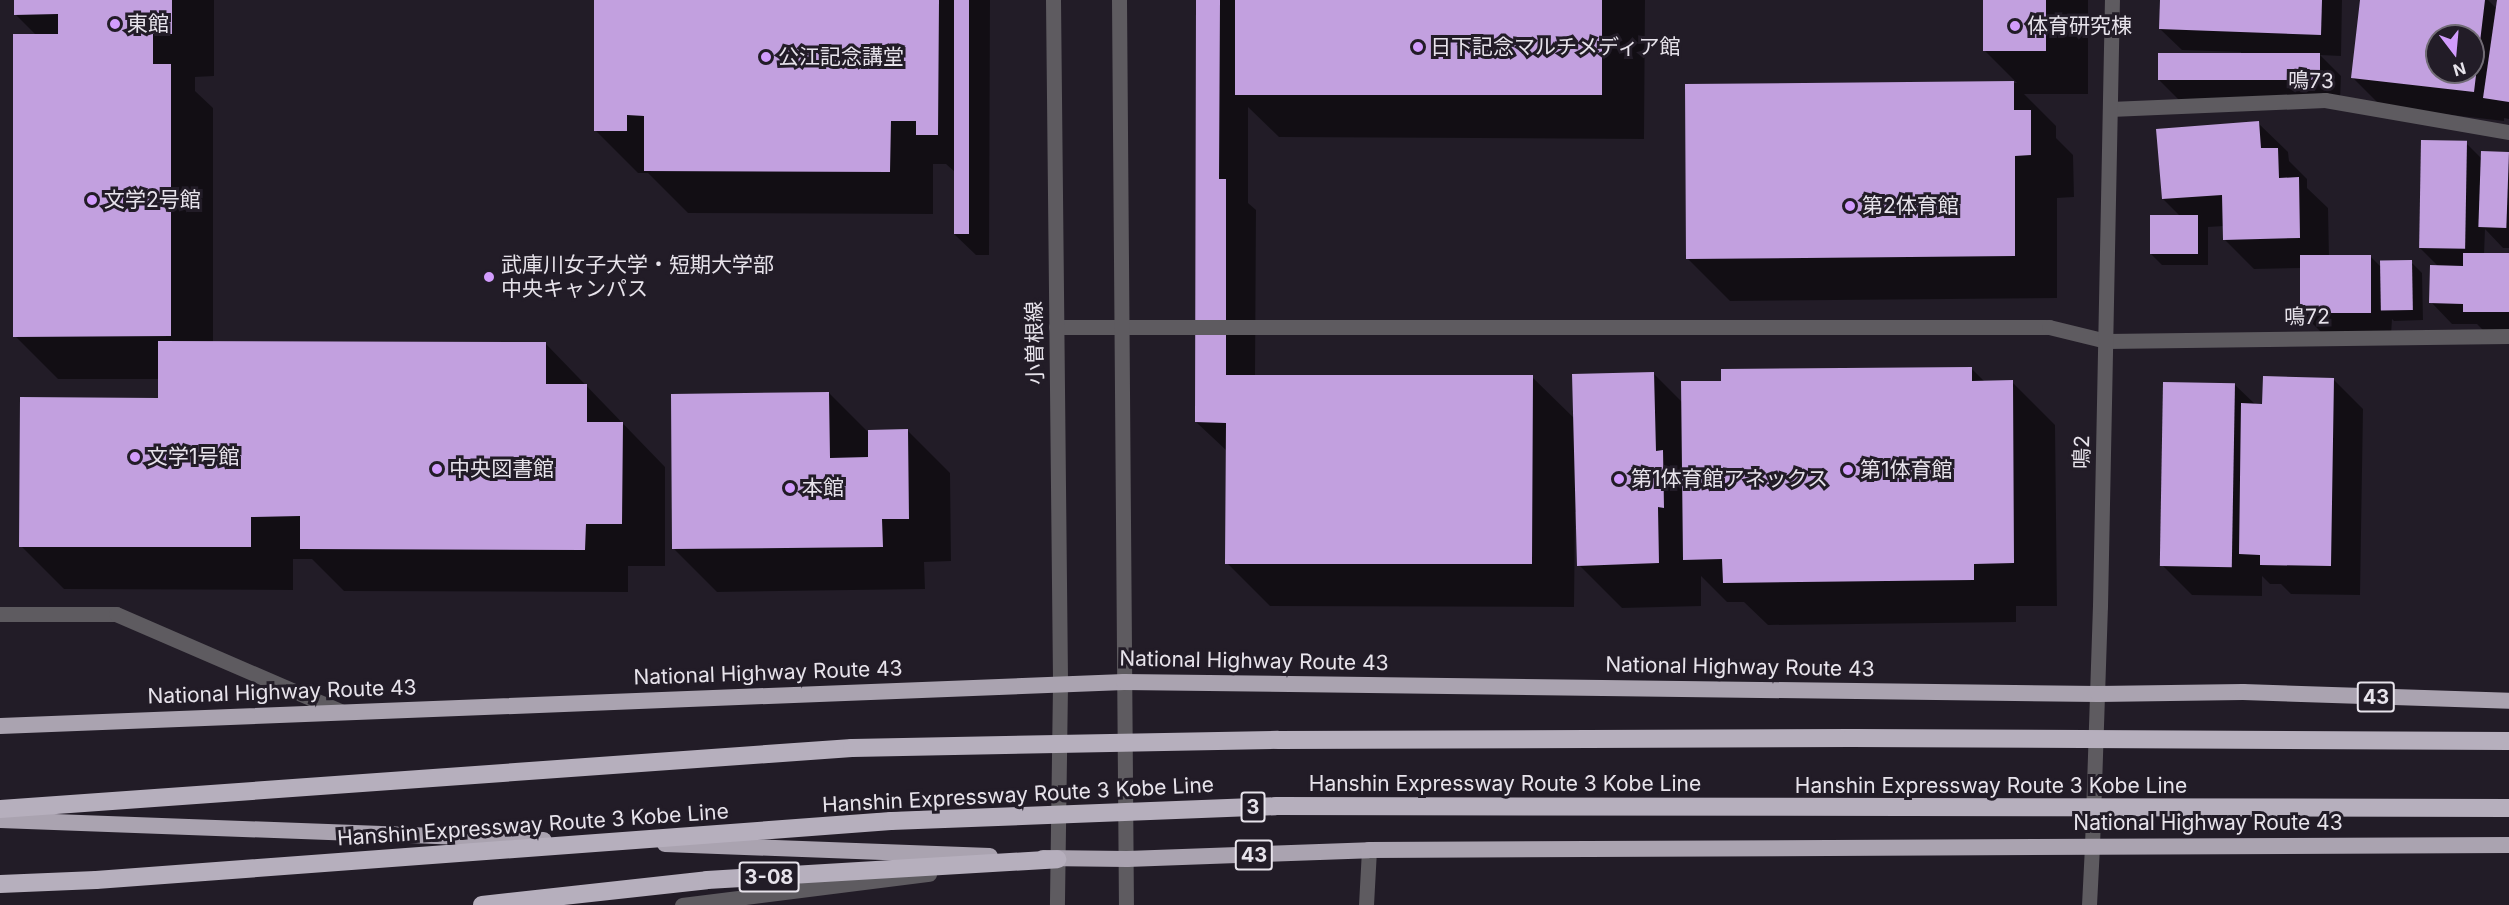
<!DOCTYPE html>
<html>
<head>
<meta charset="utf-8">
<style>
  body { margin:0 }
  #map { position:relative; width:2509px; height:905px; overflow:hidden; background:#221c27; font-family:Inter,"Noto Sans JP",sans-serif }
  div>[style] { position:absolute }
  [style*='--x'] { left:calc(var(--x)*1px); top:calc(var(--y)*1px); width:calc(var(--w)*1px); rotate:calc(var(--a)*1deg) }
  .shadow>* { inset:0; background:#0007 }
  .building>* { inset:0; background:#c2a0df; transform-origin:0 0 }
  .service>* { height:15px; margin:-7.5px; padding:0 7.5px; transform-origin:7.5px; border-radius:7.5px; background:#5e5b60 }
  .minor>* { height:15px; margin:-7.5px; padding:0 7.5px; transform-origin:7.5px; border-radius:7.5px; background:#5e5b60 }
  .tertiary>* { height:15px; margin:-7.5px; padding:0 7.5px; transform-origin:7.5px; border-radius:7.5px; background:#5e5b60 }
  .trunk>* { height:16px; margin:-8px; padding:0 8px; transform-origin:8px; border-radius:8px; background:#aaa3b0 }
  .motorway>* { height:18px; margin:-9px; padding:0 9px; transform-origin:9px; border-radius:9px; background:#b6afbd }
  .motorway-bridge>* { height:18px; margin:-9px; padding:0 9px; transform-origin:9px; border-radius:9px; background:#b6afbd }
  .dots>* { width:16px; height:16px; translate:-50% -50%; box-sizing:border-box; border:3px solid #221c27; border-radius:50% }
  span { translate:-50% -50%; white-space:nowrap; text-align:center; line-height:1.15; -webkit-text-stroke:6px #221c27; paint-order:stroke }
  .shield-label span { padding:2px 4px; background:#221c27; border:2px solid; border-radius:4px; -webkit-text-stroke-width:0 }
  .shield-label { font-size:20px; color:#e7e3eb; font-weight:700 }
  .poi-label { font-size:21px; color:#e7e3eb }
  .left { translate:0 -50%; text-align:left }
  .street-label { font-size:21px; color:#e7e3eb }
  .north { position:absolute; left:2425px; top:24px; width:60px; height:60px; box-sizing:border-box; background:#221c27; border:2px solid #716c75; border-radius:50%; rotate:164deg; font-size:16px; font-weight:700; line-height:24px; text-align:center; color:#e7e3eb }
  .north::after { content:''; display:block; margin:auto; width:21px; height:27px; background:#d29cfd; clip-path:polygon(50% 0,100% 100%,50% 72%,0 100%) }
</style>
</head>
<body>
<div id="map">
  <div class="shadow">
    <i style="clip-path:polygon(15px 0,214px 0,214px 76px,195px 77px,195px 91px,213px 108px,213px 343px,546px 344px,665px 467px,665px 566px,628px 566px,628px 592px,344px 591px,312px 559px,293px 559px,293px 590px,64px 589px,21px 546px,159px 400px,159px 379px,58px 379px,15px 336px,37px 36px,15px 14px)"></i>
    <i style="clip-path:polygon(596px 0,990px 0,989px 255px,976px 255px,954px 234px,955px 172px,946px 164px,933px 164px,933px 214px,688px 213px,648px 173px,638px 173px,595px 130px)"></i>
    <i style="clip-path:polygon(1198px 0,1645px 0,1644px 139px,1279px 137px,1248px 107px,1248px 203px,1256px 210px,1255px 376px,1532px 377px,1575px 419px,1653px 373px,1683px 403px,1722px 382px,1971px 368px,1985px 382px,2012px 382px,2055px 425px,2057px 606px,2016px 606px,2016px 622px,1768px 625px,1744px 602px,1727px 602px,1701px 576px,1701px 606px,1622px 608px,1579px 565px,1578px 512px,1575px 512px,1574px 607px,1270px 606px,1227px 563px,1227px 451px,1196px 422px)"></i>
    <i style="clip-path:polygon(1985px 0,2088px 0,2088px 94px,2024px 94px,2056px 126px,2056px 138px,2073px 155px,2074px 197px,2057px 198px,2057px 298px,1730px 301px,1687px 258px,1686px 85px,2017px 83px,1985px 51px)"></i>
    <i style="clip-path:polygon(2161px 0,2342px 0,2341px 56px,2320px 55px,2341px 76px,2340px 101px,2181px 102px,2159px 80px,2241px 55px,2241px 52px,2182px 50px,2160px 29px)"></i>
    <i style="clip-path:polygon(evenodd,2362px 0,2488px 0,2497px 9px,2499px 0,2509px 0,2509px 119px,2504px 118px,2504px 121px,2382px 107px,2352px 77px,2362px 0,2437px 36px,2473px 36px,2473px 72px,2437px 72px,2437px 36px)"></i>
    <i style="clip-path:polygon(2258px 123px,2288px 152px,2289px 161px,2307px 179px,2307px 188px,2328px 208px,2329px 257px,2371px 257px,2382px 268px,2411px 262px,2422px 273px,2423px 320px,2394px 321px,2392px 319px,2391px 335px,2323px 334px,2302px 313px,2302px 268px,2254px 269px,2224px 239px,2224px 226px,2208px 227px,2208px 265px,2162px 265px,2151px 254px,2181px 217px,2163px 199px)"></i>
    <i style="clip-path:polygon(2466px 143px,2482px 159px,2509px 153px,2509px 248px,2503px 248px,2485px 229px,2484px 255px,2509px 255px,2509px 333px,2486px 333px,2477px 324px,2452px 324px,2431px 302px,2439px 267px,2419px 247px)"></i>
    <i style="clip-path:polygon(2333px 379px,2363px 409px,2360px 595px,2291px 594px,2281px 584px,2270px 584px,2262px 576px,2262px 596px,2192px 595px,2163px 566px,2234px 384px,2256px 405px,2264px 405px)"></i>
    <i style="clip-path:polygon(829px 393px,870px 434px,907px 430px,950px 473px,951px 561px,924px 562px,925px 589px,717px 592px,674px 549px)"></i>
  </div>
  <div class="building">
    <i style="clip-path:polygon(14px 0,172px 0,172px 34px,153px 34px,153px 64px,171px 64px,171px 336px,13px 337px,13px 34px,58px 34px,58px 14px,14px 15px)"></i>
    <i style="clip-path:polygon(594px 0,939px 0,938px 135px,916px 135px,916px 121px,891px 121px,890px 172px,644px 171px,644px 116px,627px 115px,627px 131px,594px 131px)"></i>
    <i style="left:954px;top:0;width:15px;height:234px"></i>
    <i style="clip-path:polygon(1196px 0,1220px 0,1219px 179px,1226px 179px,1226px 375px,1533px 375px,1532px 564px,1225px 564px,1226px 423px,1195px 422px)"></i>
    <i style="left:1235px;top:0;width:367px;height:95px"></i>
    <i style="left:1983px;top:0;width:63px;height:51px"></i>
    <i style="clip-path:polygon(2160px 0,2322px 0,2321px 35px,2159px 29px)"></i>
    <i style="clip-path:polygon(evenodd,2360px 0,2485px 0,2474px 92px,2351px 78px,2360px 0,2437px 36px,2473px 36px,2473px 72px,2437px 72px,2437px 36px)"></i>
    <i style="clip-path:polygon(2497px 0,2509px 0,2509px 102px,2483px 98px)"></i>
    <i style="left:2320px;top:53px;width:27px;height:162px;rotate:90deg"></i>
    <i style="clip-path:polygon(2014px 81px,2014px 110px,2031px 110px,2031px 155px,2015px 156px,2015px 256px,1686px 259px,1685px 84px)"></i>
    <i style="clip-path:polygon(2259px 121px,2261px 148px,2278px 148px,2279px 178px,2299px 177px,2300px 238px,2223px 240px,2222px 195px,2162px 199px,2156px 129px)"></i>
    <i style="left:2421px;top:140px;width:46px;height:108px;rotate:1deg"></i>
    <i style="left:2481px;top:151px;width:28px;height:76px;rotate:2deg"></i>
    <i style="left:2198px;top:215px;width:39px;height:48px;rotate:90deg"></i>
    <i style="clip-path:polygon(2463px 253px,2509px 253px,2509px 312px,2463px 312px,2463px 304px,2429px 303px,2430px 265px,2463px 266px)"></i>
    <i style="left:2300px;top:255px;width:71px;height:58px"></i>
    <i style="left:2412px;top:260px;width:50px;height:32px;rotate:89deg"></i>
    <i style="clip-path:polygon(158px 341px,546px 342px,546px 384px,587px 384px,587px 422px,623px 422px,622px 524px,586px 524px,585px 550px,300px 549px,300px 516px,251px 517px,251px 547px,19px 547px,20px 397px,158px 398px)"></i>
    <i style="clip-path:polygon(1972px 367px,1972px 381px,2013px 380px,2014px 563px,1974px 564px,1974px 580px,1723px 583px,1722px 559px,1683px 560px,1681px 381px,1721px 381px,1721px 369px)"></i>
    <i style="clip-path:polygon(1654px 372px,1656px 451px,1663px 450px,1664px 508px,1658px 507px,1659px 563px,1577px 566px,1572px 374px)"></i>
    <i style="clip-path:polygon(2263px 376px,2334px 378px,2331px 566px,2260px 565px,2260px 555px,2239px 554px,2241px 403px,2262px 404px)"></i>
    <i style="left:2163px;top:382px;width:72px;height:184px;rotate:1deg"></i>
    <i style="clip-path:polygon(829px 392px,830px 458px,868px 457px,868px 430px,908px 429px,909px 519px,882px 519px,883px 547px,672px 549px,671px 394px)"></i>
  </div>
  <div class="service">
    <i style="--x:1056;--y:327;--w:993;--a:0"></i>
    <i style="--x:2049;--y:327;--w:59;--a:13.8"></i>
  </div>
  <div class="minor">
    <i style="--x:2110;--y:109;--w:215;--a:-2.4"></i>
    <i style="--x:2325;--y:100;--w:187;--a:9.9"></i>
    <i style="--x:2106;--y:341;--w:403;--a:-0.7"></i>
    <i style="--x:0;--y:614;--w:116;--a:0"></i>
    <i style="--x:116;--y:614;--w:246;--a:23.4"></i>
    <i style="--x:682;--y:905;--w:249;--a:-7.2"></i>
    <i style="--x:1366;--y:905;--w:55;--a:-86.9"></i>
    <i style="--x:2089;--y:905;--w:59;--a:-87.1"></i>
  </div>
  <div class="tertiary">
    <i style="--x:1053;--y:0;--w:685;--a:89.41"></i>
    <i style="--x:1060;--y:685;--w:220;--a:90.8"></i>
    <i style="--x:1119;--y:0;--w:905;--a:89.56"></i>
    <i style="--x:2092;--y:846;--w:240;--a:-88.1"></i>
    <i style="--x:2100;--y:606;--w:606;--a:-88.87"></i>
  </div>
  <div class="trunk">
    <i style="--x:0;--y:726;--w:1125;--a:-2.24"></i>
    <i style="--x:1124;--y:682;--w:974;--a:0.71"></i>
    <i style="--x:2098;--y:694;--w:145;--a:-0.8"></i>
    <i style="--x:2243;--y:692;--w:266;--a:1.9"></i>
    <i style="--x:0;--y:820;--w:544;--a:2.11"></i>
    <i style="--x:665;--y:844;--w:325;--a:2.1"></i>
    <i style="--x:1043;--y:858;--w:84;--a:0.7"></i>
    <i style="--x:1127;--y:859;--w:242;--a:-2.1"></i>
    <i style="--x:1369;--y:850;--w:1140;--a:-0.25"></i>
  </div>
  <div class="motorway">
    <i style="--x:482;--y:905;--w:226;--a:-6.3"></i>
    <i style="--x:707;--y:880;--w:351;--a:-3.4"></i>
  </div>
  <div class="motorway-bridge">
    <i style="--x:0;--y:809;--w:854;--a:-4.1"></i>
    <i style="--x:852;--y:748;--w:426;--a:-1.1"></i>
    <i style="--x:1278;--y:740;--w:573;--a:-0.2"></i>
    <i style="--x:1851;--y:738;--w:658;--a:0.26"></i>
    <i style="--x:0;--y:884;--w:96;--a:-2.4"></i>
    <i style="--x:96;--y:880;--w:797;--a:-4.24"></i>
    <i style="--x:891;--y:821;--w:385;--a:-2.2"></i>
    <i style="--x:1276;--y:806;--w:1233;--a:0.09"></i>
  </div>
  <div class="dots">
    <i style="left:115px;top:24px;background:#d29cfd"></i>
    <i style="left:2015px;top:26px;background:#d29cfd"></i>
    <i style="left:1418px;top:47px;background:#d29cfd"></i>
    <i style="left:766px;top:57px;background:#d29cfd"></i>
    <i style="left:92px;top:200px;background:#d29cfd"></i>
    <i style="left:1850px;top:206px;background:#d29cfd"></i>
    <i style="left:489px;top:277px;background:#d29cfd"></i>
    <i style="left:135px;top:457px;background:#d29cfd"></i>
    <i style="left:437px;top:469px;background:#d29cfd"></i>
    <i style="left:1848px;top:470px;background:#d29cfd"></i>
    <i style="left:1619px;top:479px;background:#d29cfd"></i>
    <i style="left:790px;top:488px;background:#d29cfd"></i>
  </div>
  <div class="shield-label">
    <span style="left:2376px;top:697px">43</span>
    <span style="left:1253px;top:807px">3</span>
    <span style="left:1254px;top:855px">43</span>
    <span style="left:769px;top:877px">3-08</span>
  </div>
  <div class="poi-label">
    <span class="left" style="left:127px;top:24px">東館</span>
    <span class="left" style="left:2027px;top:26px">体育研究棟</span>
    <span class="left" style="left:1430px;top:47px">日下記念マルチメディア館</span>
    <span class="left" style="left:778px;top:57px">公江記念講堂</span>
    <span class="left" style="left:104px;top:200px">文学2号館</span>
    <span class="left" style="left:1862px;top:206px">第2体育館</span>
    <span class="left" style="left:501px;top:277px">武庫川女子大学・短期大学部<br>中央キャンパス</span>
    <span class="left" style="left:147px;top:457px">文学1号館</span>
    <span class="left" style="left:449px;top:469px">中央図書館</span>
    <span class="left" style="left:1860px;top:470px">第1体育館</span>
    <span class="left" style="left:1631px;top:479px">第1体育館アネックス</span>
    <span class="left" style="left:802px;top:488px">本館</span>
  </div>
  <div class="street-label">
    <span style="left:2311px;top:81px;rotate:1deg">鳴73</span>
    <span style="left:2307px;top:317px;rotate:-1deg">鳴72</span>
    <span style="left:1035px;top:343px;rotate:-91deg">小曽根線</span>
    <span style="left:2082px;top:452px;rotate:-89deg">鳴2</span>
    <span style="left:1254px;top:661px;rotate:1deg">National Highway Route 43</span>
    <span style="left:1740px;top:667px;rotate:1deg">National Highway Route 43</span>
    <span style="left:768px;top:673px;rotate:-2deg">National Highway Route 43</span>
    <span style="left:282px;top:692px;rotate:-2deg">National Highway Route 43</span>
    <span style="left:1505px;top:784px">Hanshin Expressway Route 3 Kobe Line</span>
    <span style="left:1991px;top:786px">Hanshin Expressway Route 3 Kobe Line</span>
    <span style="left:1018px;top:795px;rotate:-3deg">Hanshin Expressway Route 3 Kobe Line</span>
    <span style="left:2208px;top:823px">National Highway Route 43</span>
    <span style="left:533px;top:825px;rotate:-4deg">Hanshin Expressway Route 3 Kobe Line</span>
  </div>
  <div class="north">N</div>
</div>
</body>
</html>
